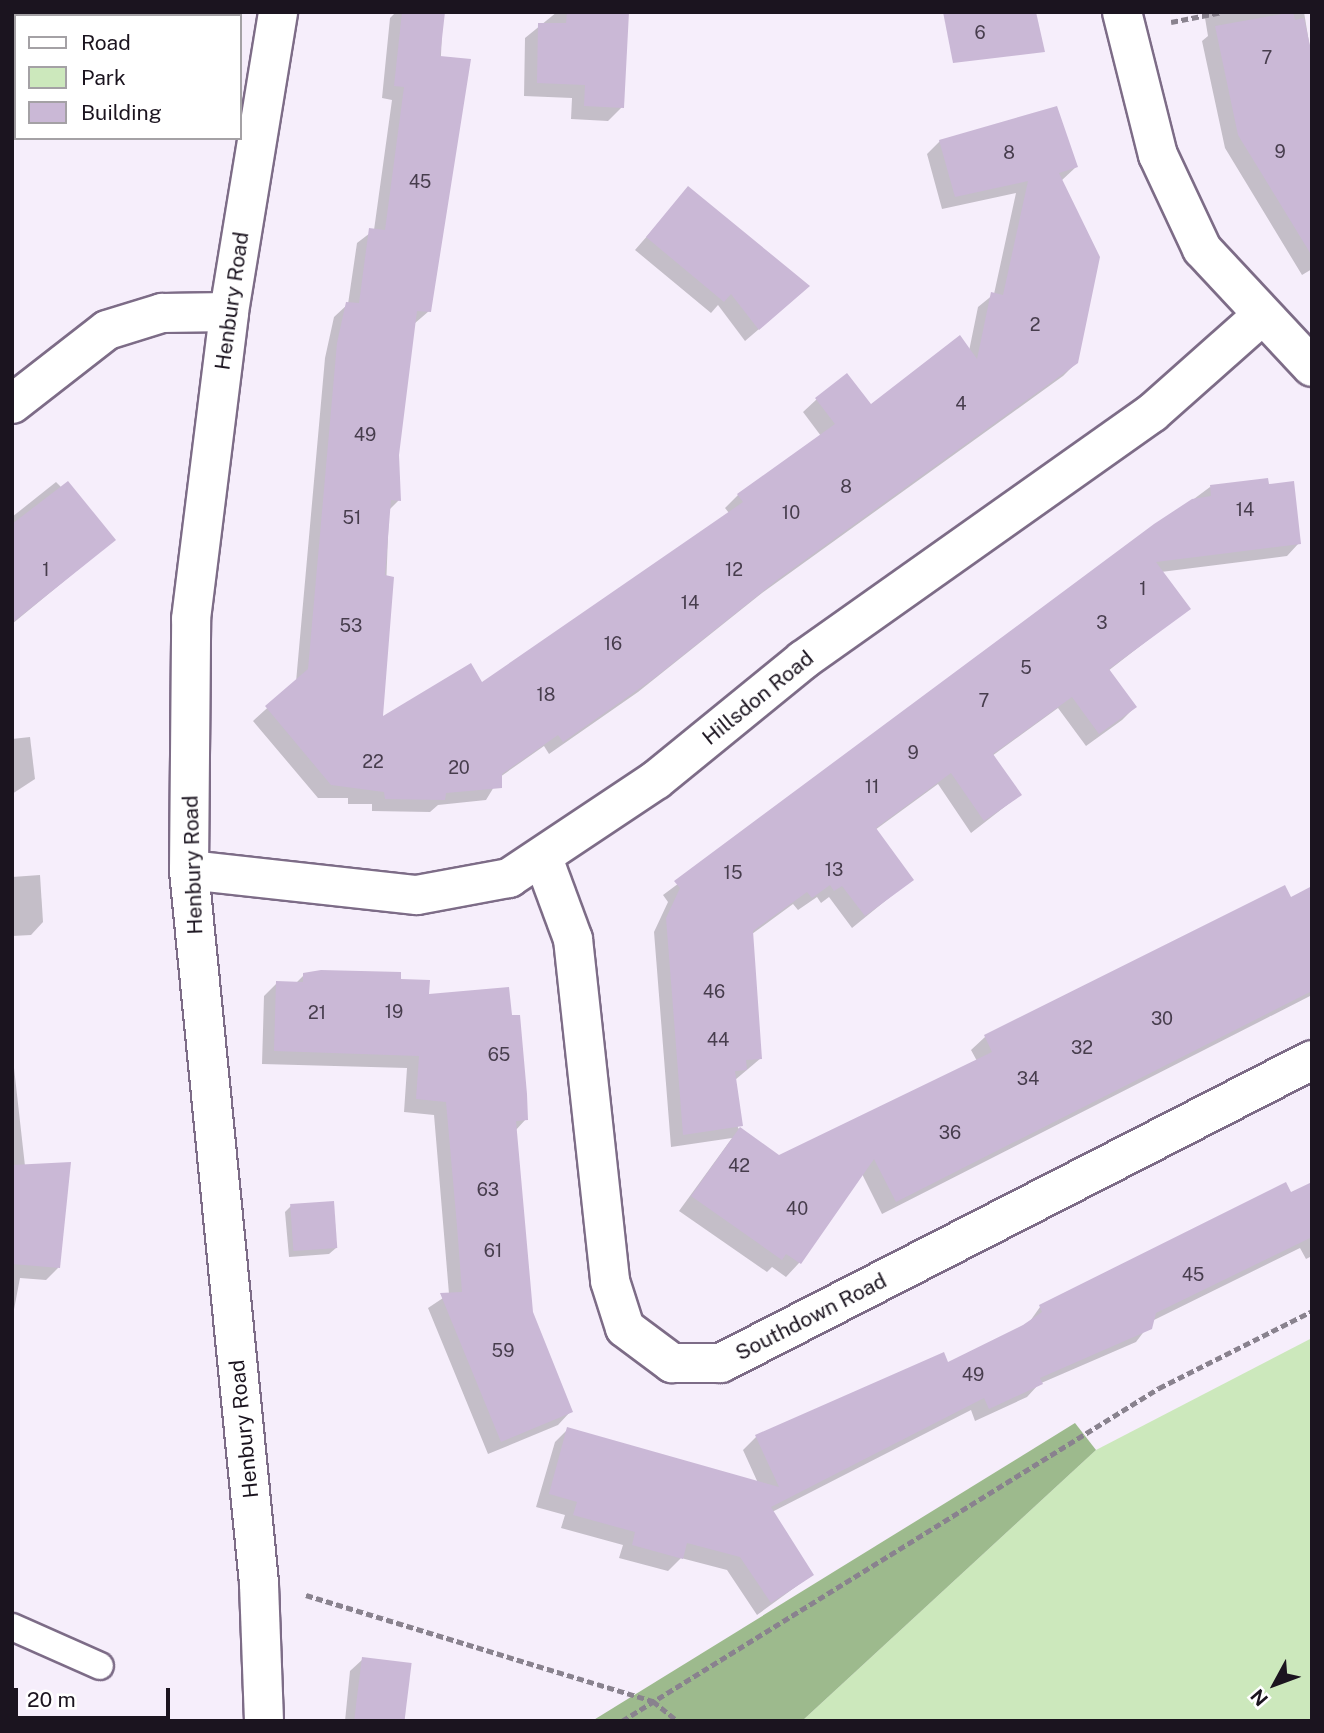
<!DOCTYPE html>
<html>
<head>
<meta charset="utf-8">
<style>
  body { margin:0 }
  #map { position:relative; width:1324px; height:1733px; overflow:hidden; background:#f6eefb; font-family:"Public Sans",sans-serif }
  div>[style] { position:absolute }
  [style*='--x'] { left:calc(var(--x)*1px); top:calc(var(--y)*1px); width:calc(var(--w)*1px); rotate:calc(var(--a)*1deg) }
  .green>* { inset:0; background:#cce8bc }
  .forest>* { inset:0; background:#9dba8d }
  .shadow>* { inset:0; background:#0003 }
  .building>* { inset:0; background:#cab8d6; transform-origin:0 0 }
  .path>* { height:4.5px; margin-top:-2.25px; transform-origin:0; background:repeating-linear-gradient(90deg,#89828e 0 7px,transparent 0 10.5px) }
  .roads { filter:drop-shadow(2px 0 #7d6c87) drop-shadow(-2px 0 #7d6c87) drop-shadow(0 2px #7d6c87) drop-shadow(0 -2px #7d6c87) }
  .service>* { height:26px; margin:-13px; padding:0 13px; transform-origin:13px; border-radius:13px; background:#fff }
  .minor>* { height:38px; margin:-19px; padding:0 19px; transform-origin:19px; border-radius:19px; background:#fff }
  .secondary>* { height:38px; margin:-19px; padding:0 19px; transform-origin:19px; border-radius:19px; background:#fff }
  span { translate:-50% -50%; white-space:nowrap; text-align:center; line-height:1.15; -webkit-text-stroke:6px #fff; paint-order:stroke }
  .number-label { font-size:18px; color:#473d4d }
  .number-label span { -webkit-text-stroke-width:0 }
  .street-label { font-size:21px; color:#1b141f }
  .frame { position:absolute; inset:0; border:14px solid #1b141f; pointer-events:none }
  .legend { position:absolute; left:14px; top:14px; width:228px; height:126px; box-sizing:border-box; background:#fff; border:2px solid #a4a1a5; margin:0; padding:9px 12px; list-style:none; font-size:21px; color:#1b141f }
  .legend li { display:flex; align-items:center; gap:14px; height:35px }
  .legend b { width:35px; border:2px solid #a4a1a5 }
  .north { position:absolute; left:1240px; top:1649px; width:70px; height:70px; -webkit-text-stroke:5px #fff; paint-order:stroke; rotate:229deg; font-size:19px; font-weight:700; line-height:28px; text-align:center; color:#1b141f }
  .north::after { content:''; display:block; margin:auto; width:24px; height:32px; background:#1b141f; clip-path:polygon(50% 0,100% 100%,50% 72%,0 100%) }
  .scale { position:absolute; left:14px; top:1688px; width:156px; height:32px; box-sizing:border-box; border:4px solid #1b141f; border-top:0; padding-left:9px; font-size:21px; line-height:24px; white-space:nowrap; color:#1b141f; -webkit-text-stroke:5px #fff; paint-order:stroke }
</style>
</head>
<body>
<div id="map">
  <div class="green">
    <i style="clip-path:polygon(1312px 1338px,1312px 1721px,802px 1721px,1096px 1450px)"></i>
  </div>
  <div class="forest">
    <i style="clip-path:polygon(1075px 1423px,1096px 1450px,802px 1721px,592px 1721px)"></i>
  </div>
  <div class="shadow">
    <i style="clip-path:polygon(396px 12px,443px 12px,429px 311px,414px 324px,397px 454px,399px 500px,389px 510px,381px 720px,481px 684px,729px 513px,725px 508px,738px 495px,821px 436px,803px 412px,817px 399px,870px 406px,969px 351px,978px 307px,994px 294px,1016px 193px,942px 209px,927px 154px,940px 141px,1076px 167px,1061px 181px,1077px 362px,1063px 376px,762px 593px,638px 692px,549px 754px,544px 746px,500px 777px,486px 800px,438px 805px,430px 812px,372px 811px,372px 804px,348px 804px,348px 798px,318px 798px,253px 721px,296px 682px,325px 358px,334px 317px,348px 304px,357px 243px,374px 230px,392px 100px,382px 98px,390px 18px)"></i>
    <i style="clip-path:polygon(557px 12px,628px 12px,622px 107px,608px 121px,571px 119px,572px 98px,524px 96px,525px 38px)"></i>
    <i style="clip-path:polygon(1204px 12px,1304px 12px,1312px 60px,1312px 269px,1302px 275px,1225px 148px,1202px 41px,1208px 36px)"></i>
    <i style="clip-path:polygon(688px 189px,795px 298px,745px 341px,718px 305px,711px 313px,635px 250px)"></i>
    <i style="clip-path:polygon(56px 482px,114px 540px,12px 624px,12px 517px)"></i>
    <i style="clip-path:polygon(1210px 487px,1299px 543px,1287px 556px,1161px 572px,1188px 609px,1108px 671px,1135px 707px,1122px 720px,1086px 746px,1058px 708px,992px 756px,1020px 795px,971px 833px,938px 784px,875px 830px,911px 880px,852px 928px,829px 897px,821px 903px,817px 897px,798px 910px,793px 904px,752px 934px,761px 1058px,735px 1080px,738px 1128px,779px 1157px,977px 1061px,971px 1050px,985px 1037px,1312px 888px,1312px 995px,882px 1214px,862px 1174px,799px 1263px,786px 1277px,772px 1267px,767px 1272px,679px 1211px,732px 1138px,671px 1147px,654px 932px,668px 902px,663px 895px)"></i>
    <i style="clip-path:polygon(30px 737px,35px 779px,12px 794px,12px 739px)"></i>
    <i style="clip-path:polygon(40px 875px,43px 922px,31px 935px,12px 936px,12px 877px)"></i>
    <i style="clip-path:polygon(304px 975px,399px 980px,427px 996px,526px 1119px,515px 1131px,531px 1312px,571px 1411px,558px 1425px,488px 1454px,428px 1308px,449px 1294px,434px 1115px,404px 1112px,407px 1068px,262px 1064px,264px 996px,277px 983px,295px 984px)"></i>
    <i style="clip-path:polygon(12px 1050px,25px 1166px,58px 1268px,46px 1280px,20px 1278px,12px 1320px)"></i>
    <i style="clip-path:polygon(1312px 1184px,1312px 1256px,1306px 1259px,1300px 1248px,1152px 1321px,1136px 1342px,1039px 1384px,1027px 1397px,975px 1421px,971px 1410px,772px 1512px,812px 1575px,757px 1615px,727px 1570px,681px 1558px,668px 1571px,619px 1558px,623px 1545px,561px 1528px,565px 1515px,536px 1507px,555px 1442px,568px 1429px,758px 1483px,743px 1450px,756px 1437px,947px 1364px,1028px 1324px,1040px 1307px)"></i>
    <i style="clip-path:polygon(291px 1206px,336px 1248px,329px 1254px,289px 1257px,285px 1212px)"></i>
    <i style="clip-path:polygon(363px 1659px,399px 1721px,345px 1721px,350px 1671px)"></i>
  </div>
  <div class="building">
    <i style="clip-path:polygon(402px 12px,445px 12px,440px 56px,471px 59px,431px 312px,417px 311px,399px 455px,401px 501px,391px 500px,385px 575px,394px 577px,383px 716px,471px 663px,482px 682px,743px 502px,737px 494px,835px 424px,815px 398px,847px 373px,871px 404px,960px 335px,977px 359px,991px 292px,1003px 295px,1028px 181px,955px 197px,939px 140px,1057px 106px,1078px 167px,1059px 173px,1100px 257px,1078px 363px,777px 580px,653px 679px,563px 742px,558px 735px,502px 774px,502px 788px,446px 793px,445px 800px,385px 799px,384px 792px,331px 785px,265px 706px,308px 669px,337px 343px,346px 302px,359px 303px,369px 228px,385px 230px,404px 87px,394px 86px)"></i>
    <i style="clip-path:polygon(567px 12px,629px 12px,624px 108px,584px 106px,585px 85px,537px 83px,538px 23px,566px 23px)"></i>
    <i style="clip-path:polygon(943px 12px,1036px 12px,1045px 52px,953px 63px)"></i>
    <i style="clip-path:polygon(1293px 12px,1295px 20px,1304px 18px,1312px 55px,1312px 256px,1238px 135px,1215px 26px)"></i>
    <i style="clip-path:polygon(688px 186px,810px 286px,759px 330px,731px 294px,724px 302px,646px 237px)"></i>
    <i style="clip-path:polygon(1268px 478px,1269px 484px,1294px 481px,1301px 544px,1156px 562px,1191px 609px,1109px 669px,1137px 707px,1099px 734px,1072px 697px,993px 754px,1022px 795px,984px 821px,951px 773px,876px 828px,914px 880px,865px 916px,842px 886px,834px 891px,830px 885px,812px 898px,807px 892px,753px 931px,762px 1059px,746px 1060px,747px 1070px,735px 1071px,743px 1126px,683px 1135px,666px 918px,680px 888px,674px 881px,1154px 524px,1192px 499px,1211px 496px,1210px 485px)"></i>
    <i style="clip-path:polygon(68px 481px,116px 540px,12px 623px,12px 524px)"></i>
    <i style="clip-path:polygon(1285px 885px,1291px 897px,1312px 886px,1312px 991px,896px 1202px,874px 1159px,801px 1264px,786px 1254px,782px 1260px,691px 1196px,740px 1127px,779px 1155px,992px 1052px,984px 1035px)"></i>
    <i style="clip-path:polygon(321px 970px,401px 972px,401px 979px,430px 980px,429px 994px,509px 987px,512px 1015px,520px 1015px,527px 1094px,528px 1120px,516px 1121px,533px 1312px,573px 1412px,501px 1442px,440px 1293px,462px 1292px,457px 1226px,446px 1102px,416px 1099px,419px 1056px,274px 1051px,276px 981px,303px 982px,303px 973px)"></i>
    <i style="clip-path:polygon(71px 1162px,60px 1268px,12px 1264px,12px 1165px)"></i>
    <i style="clip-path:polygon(1286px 1182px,1291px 1192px,1312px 1182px,1312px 1237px,1156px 1313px,1152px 1329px,1040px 1378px,1043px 1384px,989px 1409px,984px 1398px,771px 1507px,814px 1575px,771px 1603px,740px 1557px,687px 1543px,683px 1559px,632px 1545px,635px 1532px,573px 1515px,577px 1502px,549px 1494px,567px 1427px,779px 1487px,755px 1435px,944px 1352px,948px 1362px,1023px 1325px,1042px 1312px,1039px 1305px)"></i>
    <i style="left:334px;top:1201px;width:47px;height:44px;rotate:86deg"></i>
    <i style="left:362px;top:1657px;width:50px;height:64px;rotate:7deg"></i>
  </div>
  <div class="path">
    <i style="--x:1171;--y:22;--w:52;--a:-11.1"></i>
    <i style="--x:306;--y:1595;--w:363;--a:17"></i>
    <i style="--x:653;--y:1701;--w:32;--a:39"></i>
    <i style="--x:622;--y:1721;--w:632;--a:-31.8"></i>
    <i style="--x:1159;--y:1388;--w:171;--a:-26.7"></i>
  </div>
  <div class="roads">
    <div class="service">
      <i style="--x:12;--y:1627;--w:96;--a:23.9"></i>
    </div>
    <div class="minor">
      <i style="--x:1122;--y:12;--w:147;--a:75.9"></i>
      <i style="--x:1158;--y:155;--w:104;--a:64.9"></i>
      <i style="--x:1202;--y:249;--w:161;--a:47"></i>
      <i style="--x:12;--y:404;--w:120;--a:-37.9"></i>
      <i style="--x:107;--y:330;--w:58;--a:-17.2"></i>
      <i style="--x:162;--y:313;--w:67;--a:-0.9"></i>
      <i style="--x:543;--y:858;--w:86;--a:69.7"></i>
      <i style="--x:573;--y:939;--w:344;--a:83.8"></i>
      <i style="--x:610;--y:1281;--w:49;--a:72.3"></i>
      <i style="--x:625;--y:1328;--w:59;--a:36.7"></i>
      <i style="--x:672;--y:1363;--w:49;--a:0"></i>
      <i style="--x:721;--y:1363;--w:664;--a:-27.14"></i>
      <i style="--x:189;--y:870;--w:229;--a:6.3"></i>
      <i style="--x:417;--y:895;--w:94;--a:-10.5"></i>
      <i style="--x:509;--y:878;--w:177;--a:-33.7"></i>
      <i style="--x:656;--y:780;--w:190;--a:-39.2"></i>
      <i style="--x:803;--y:660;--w:428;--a:-35.3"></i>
      <i style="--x:1152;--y:413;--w:143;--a:-41.6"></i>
    </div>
    <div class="secondary">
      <i style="--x:264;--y:1721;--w:138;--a:-92.1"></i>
      <i style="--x:259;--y:1583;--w:716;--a:-95.61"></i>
      <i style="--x:189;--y:870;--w:251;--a:-89.5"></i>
      <i style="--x:191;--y:619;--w:309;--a:-82.9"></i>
      <i style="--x:229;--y:312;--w:304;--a:-80.7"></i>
    </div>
  </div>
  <div class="number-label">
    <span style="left:980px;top:33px">6</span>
    <span style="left:1267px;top:58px">7</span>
    <span style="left:1280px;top:152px">9</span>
    <span style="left:1009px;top:153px">8</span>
    <span style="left:420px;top:182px">45</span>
    <span style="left:1035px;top:325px">2</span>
    <span style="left:961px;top:404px">4</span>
    <span style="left:365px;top:435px">49</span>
    <span style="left:846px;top:487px">8</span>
    <span style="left:1245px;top:510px">14</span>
    <span style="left:791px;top:513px">10</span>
    <span style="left:352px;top:518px">51</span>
    <span style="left:46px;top:570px">1</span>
    <span style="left:734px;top:570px">12</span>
    <span style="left:1143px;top:589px">1</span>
    <span style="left:690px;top:603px">14</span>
    <span style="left:1102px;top:623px">3</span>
    <span style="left:351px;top:626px">53</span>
    <span style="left:613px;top:644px">16</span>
    <span style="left:1026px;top:668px">5</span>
    <span style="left:546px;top:695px">18</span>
    <span style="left:984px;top:701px">7</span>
    <span style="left:913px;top:753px">9</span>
    <span style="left:373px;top:762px">22</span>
    <span style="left:459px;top:768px">20</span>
    <span style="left:872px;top:787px">11</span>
    <span style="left:834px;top:870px">13</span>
    <span style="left:733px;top:873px">15</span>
    <span style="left:714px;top:992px">46</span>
    <span style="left:394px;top:1012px">19</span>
    <span style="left:317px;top:1013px">21</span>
    <span style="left:1162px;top:1019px">30</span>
    <span style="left:718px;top:1040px">44</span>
    <span style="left:1082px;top:1048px">32</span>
    <span style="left:499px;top:1055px">65</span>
    <span style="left:1028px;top:1079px">34</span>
    <span style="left:950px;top:1133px">36</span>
    <span style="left:739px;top:1166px">42</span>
    <span style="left:488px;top:1190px">63</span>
    <span style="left:797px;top:1209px">40</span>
    <span style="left:493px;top:1251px">61</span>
    <span style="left:1193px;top:1275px">45</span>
    <span style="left:503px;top:1351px">59</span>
    <span style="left:973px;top:1375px">49</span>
  </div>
  <div class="street-label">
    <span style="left:232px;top:301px;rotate:-82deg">Henbury Road</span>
    <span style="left:758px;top:698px;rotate:-39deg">Hillsdon Road</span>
    <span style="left:193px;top:865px;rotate:-92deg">Henbury Road</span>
    <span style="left:811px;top:1317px;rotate:-27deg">Southdown Road</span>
    <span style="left:244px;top:1429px;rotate:-96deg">Henbury Road</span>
  </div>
  <div class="frame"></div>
  <ul class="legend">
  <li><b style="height:9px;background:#fff"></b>Road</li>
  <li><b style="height:19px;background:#cce8bc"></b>Park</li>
  <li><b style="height:19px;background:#cab8d6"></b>Building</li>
  </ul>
  <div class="north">N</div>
  <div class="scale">20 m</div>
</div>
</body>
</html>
